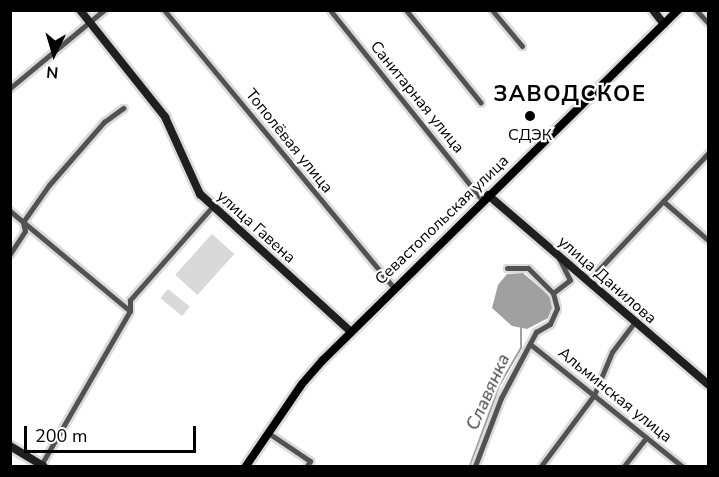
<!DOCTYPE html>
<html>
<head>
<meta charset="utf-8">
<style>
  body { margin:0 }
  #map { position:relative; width:719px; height:477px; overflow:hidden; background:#fff; font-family:"Nunito Sans",sans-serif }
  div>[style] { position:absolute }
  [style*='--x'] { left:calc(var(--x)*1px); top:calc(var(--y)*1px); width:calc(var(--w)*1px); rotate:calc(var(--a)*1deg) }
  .green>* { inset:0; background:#d9d9d9; transform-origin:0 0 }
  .water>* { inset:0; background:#a0a0a0 }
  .stream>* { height:1.5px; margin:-0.75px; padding:0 0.75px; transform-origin:0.75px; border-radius:0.75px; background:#a0a0a0 }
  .roads { filter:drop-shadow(2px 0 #dbdbdb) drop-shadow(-2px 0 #dbdbdb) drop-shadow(0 2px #dbdbdb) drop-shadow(0 -2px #dbdbdb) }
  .street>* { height:5px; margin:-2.5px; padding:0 2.5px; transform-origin:2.5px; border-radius:2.5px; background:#525252 }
  .secondary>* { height:8px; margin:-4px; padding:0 4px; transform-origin:4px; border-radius:4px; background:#1f1f1f }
  .primary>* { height:8px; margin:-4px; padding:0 4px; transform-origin:4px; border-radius:4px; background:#000 }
  .dots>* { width:16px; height:16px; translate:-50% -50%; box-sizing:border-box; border:3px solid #fff; border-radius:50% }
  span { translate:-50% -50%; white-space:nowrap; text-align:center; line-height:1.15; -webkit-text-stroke:4.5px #fff; paint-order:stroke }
  .street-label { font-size:16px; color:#000 }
  .poi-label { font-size:16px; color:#000 }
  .water-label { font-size:18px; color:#414141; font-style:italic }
  .district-label { font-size:22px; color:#000; font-weight:700; letter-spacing:1.5px }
  .frame { position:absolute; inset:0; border:12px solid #000; pointer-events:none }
  .north { position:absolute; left:24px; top:24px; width:60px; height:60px; -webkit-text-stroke:4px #fff; paint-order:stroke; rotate:185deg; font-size:16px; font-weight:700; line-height:24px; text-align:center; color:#000 }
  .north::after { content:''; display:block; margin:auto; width:21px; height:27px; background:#000; clip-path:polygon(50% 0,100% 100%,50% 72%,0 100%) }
  .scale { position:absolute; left:24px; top:426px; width:172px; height:27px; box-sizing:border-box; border:3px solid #000; border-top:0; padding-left:8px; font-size:18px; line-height:21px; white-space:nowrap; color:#000; -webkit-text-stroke:4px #fff; paint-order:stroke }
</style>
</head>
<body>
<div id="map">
  <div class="green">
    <i style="left:212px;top:234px;width:30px;height:55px;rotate:42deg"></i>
    <i style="left:168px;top:289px;width:28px;height:12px;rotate:39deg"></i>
  </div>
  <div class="water">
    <i style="clip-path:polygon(523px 273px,551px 297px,552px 308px,548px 318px,527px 329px,512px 326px,492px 308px,498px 285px,507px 274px)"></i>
  </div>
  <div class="stream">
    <i style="--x:470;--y:466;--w:87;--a:-69.9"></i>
    <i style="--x:500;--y:384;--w:42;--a:-59.7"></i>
    <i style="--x:521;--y:348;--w:22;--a:-90"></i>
  </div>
  <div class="roads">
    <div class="street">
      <i style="--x:164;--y:10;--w:361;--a:50.4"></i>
      <i style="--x:330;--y:10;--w:243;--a:51.3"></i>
      <i style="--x:406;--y:10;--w:119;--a:51.1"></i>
      <i style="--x:492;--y:10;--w:47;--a:50.2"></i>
      <i style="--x:696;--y:10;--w:18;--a:47"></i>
      <i style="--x:10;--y:88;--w:122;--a:-39.7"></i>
      <i style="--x:663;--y:201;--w:60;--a:40.9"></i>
      <i style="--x:10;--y:211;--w:156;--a:39.8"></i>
      <i style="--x:10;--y:254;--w:27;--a:-57"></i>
      <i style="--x:25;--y:231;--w:9;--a:-103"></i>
      <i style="--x:23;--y:222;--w:45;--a:-54.9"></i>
      <i style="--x:49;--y:185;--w:84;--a:-48.9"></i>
      <i style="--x:104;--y:122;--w:24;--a:-36"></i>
      <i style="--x:507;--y:268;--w:21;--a:0"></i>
      <i style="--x:528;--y:268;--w:35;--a:45"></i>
      <i style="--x:553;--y:293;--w:21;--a:-37"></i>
      <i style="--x:570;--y:280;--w:27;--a:-117"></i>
      <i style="--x:588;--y:281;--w:175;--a:-46.8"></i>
      <i style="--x:530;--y:344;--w:195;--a:38.8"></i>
      <i style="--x:267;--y:432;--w:52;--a:34"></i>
      <i style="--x:310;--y:461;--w:6;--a:121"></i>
      <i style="--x:41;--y:465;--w:178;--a:-60"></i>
      <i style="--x:130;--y:311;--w:11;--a:-90"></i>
      <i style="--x:130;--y:300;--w:125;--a:-48.6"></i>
      <i style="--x:475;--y:466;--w:73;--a:-69.1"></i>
      <i style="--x:501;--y:398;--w:75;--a:-62.1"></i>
      <i style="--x:536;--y:332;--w:16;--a:-30"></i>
      <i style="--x:550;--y:324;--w:17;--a:-66"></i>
      <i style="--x:557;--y:308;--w:16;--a:-105"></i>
      <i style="--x:541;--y:466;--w:89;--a:-53.3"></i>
      <i style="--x:594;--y:395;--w:47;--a:-67.3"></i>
      <i style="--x:612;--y:352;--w:38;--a:-53"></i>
      <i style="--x:624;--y:466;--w:36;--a:-52"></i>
    </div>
    <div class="secondary">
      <i style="--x:80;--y:10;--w:137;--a:51.5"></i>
      <i style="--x:165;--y:117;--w:85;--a:65.6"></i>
      <i style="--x:200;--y:194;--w:203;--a:42.4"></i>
      <i style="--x:653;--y:10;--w:18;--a:52"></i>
      <i style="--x:488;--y:195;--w:290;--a:40.7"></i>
      <i style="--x:10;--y:446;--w:39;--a:31"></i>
    </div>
    <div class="primary">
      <i style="--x:246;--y:466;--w:99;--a:-55.7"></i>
      <i style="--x:302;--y:384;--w:32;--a:-49"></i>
      <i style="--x:323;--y:360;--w:499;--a:-44.6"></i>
    </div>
  </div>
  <div class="dots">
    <i style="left:530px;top:116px;background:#000"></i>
  </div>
  <div class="street-label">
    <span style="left:417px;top:97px;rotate:51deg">Санитарная улица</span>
    <span style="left:289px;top:141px;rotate:51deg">Тополёвая улица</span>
    <span style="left:442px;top:220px;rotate:-44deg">Севастопольская улица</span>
    <span style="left:256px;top:227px;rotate:42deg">улица Гавена</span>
    <span style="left:607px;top:280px;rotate:41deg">улица Данилова</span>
    <span style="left:615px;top:395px;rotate:39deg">Альминская улица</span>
  </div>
  <div class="poi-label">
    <span style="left:530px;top:135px">СДЭК</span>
  </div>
  <div class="water-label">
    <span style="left:488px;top:392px;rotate:-66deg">Славянка</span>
  </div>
  <div class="district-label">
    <span style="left:570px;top:95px">ЗАВОДСКОЕ</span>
  </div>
  <div class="frame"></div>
  <div class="north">N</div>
  <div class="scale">200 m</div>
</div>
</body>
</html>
